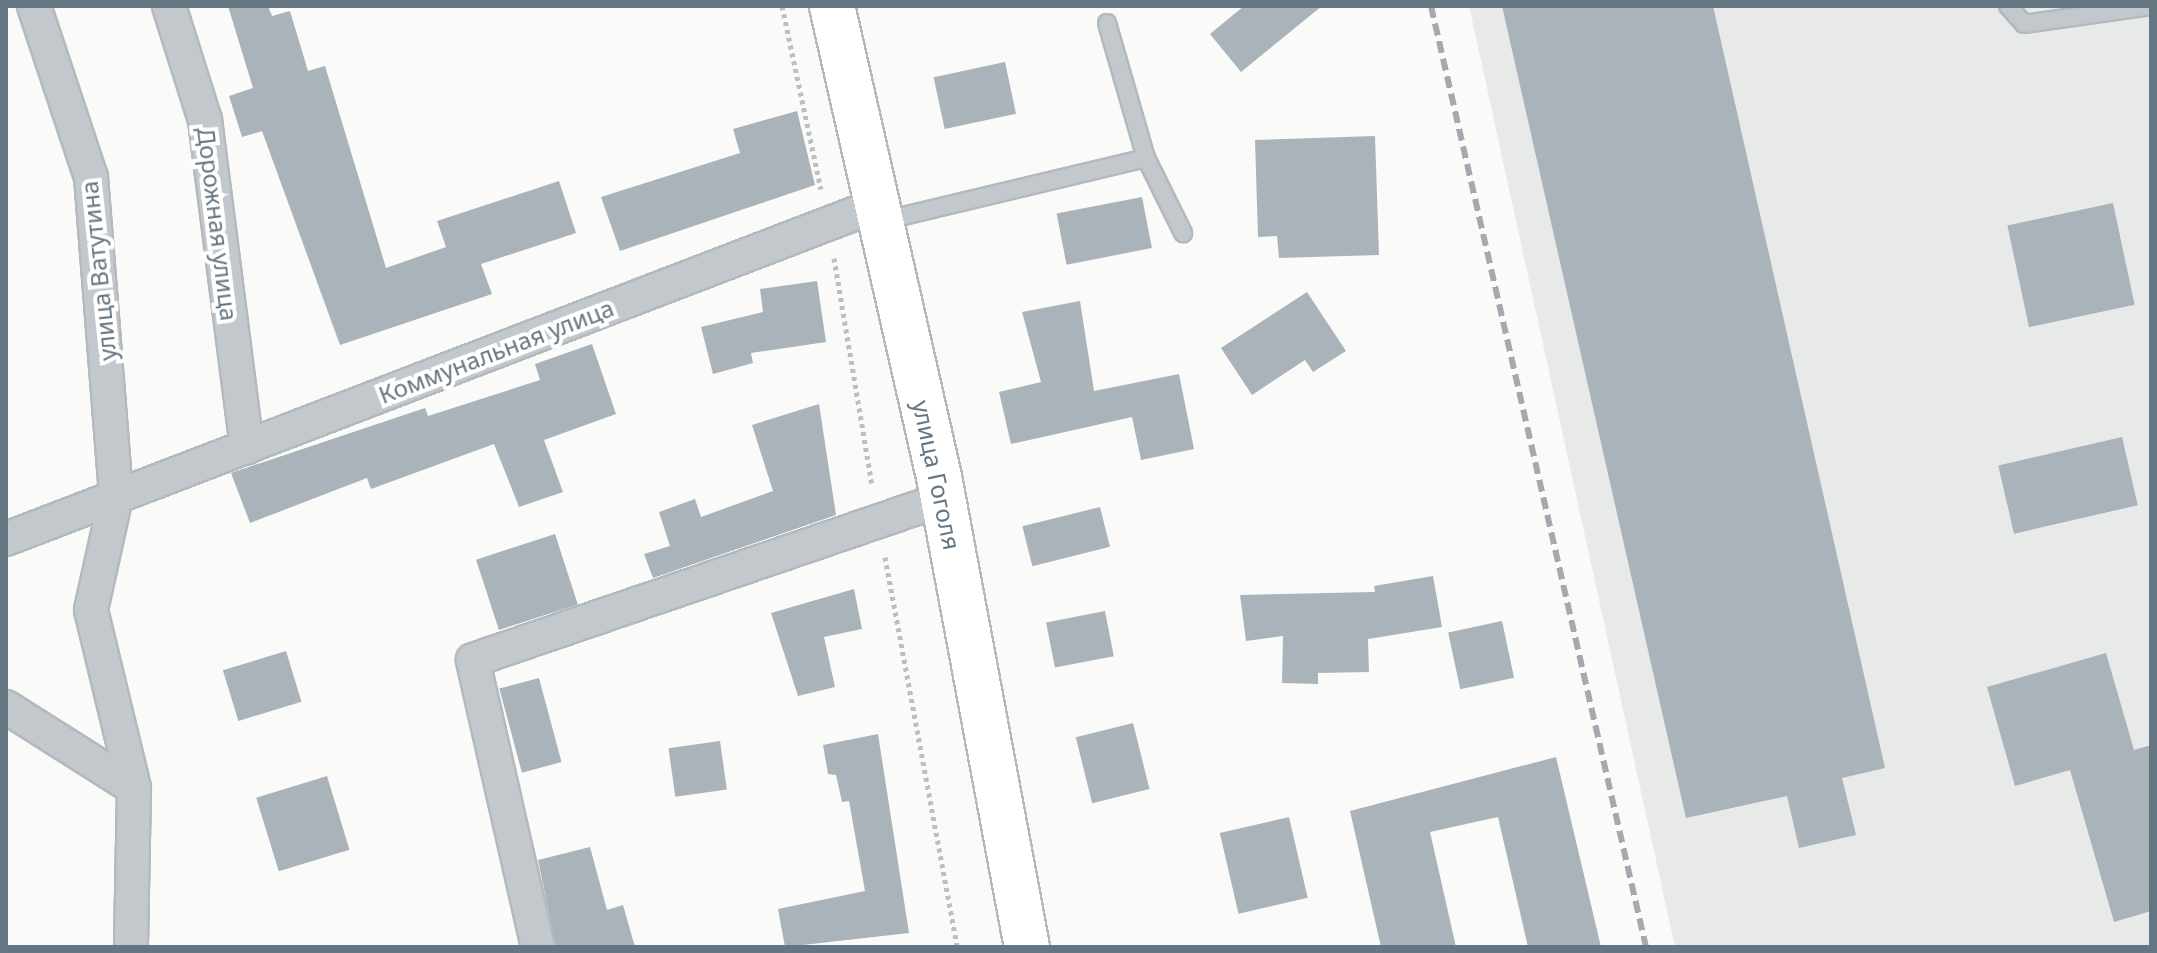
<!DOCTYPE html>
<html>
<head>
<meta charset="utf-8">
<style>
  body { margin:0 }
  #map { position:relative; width:2157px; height:953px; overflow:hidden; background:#fafaf8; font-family:"Noto Sans",sans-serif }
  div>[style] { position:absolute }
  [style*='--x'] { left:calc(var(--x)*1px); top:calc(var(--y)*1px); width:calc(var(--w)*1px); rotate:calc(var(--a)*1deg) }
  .built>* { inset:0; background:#e8e9e9 }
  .building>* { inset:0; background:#aab3b9; transform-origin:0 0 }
  .path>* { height:5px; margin-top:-2.5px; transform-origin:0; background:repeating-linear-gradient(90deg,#bbbfc2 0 4px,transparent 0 8px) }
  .roads { filter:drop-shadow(2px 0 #b3babf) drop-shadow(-2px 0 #b3babf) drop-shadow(0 2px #b3babf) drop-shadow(0 -2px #b3babf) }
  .service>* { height:16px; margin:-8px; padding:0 8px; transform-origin:8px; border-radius:8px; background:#c3c8cc }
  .minor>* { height:32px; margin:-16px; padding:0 16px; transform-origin:16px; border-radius:16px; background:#c3c8cc }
  .secondary>* { height:44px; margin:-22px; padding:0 22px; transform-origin:22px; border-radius:22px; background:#fff }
  .rail>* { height:6px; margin-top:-3px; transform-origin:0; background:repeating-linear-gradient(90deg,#a2aab0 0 12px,transparent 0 18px) }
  span { translate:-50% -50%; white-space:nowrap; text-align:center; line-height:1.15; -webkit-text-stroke:8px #fff; paint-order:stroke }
  .street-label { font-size:24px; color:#657683 }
  .frame { position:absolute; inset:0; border:8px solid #657683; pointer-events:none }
</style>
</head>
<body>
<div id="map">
  <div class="built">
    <i style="clip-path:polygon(1469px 6px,2151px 6px,2151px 947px,1675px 947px)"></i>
  </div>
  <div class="building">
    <i style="clip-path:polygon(228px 6px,268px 6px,272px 16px,290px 11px,308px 71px,325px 66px,386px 268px,446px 247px,437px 221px,559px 181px,576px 233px,481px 264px,492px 294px,340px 345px,262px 131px,242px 137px,229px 96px,253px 88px)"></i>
    <i style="clip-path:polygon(1244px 6px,1322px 6px,1241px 72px,1210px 34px)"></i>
    <i style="clip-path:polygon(1502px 6px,1713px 6px,1885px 768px,1842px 778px,1856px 835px,1799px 848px,1787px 796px,1686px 818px)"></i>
    <i style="left:1005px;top:62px;width:53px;height:73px;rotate:78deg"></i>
    <i style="clip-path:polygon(797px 111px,815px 185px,620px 251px,601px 197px,740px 153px,733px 129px)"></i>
    <i style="clip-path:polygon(1375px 136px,1379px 255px,1279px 258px,1277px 236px,1258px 237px,1255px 140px)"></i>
    <i style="left:1142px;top:197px;width:52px;height:87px;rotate:79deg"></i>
    <i style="left:2113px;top:203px;width:104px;height:108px;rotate:78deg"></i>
    <i style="clip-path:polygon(817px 281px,826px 342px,751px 353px,753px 363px,713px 374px,701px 327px,763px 312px,760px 289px)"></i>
    <i style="clip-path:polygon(1307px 292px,1346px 351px,1313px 372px,1305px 360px,1252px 395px,1221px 348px)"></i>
    <i style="clip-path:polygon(1080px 301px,1094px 391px,1179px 374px,1194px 449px,1141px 460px,1132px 417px,1011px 444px,999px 392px,1041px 382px,1022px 312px)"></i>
    <i style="clip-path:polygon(592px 344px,616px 414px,544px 440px,563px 492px,519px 507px,494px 444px,371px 489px,367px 478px,250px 523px,231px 473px,425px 408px,428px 416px,540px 380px,535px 364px)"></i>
    <i style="clip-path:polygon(819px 404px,836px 515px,653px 578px,644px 554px,670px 546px,659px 512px,695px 499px,701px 517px,773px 491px,752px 425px)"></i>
    <i style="left:2122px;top:437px;width:70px;height:127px;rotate:77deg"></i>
    <i style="left:1100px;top:507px;width:41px;height:80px;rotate:76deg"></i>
    <i style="left:555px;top:534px;width:74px;height:83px;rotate:72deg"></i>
    <i style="clip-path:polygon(1433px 576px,1442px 627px,1368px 639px,1369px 672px,1318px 673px,1318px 684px,1282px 683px,1283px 636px,1246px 641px,1240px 595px,1375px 592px,1374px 586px)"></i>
    <i style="clip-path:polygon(854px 589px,862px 629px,824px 637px,835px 687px,798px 696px,771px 613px)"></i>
    <i style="left:1105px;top:611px;width:46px;height:60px;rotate:79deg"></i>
    <i style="left:1502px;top:621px;width:58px;height:55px;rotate:78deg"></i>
    <i style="left:286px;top:651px;width:53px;height:66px;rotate:73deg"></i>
    <i style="clip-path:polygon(2106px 653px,2134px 750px,2151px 745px,2151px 911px,2114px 922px,2070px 770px,2015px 786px,1987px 687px)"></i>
    <i style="left:539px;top:678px;width:87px;height:41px;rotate:75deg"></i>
    <i style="left:1133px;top:723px;width:68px;height:59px;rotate:76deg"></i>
    <i style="clip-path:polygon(878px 734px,909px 933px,785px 947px,778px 909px,865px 891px,849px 801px,842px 802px,836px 775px,828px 774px,823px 745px)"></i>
    <i style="left:720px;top:741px;width:49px;height:52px;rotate:82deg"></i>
    <i style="clip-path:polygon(1556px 757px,1601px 947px,1528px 947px,1498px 817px,1430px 832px,1456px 947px,1381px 947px,1350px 811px)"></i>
    <i style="left:327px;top:776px;width:77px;height:74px;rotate:73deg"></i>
    <i style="left:1289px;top:817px;width:83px;height:71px;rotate:77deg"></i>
    <i style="clip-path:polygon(590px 847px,607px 910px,623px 905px,635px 947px,556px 947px,538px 860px)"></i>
  </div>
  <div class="path">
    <i style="--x:782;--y:6;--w:187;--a:78"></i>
    <i style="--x:834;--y:258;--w:230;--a:80.5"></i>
    <i style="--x:885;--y:557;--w:397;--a:79.5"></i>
  </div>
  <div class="roads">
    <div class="service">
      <i style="--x:2008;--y:6;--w:24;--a:48"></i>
      <i style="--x:2024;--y:24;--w:128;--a:-8.1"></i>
      <i style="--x:1107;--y:23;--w:141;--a:73.9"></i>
      <i style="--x:1146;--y:158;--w:84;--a:63.7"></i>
      <i style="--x:882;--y:221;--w:271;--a:-13.4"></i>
    </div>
    <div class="minor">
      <i style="--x:34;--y:6;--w:180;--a:71.6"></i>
      <i style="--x:91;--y:177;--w:321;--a:85.5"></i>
      <i style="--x:116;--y:497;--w:116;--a:102.5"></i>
      <i style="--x:91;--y:610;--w:183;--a:76.4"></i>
      <i style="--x:134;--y:788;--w:159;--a:91.1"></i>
      <i style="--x:169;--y:6;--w:120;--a:72.5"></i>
      <i style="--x:205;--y:120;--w:330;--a:82.7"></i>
      <i style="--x:6;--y:539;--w:933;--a:-20.98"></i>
      <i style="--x:6;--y:707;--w:151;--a:32.3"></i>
      <i style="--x:538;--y:947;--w:294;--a:-102.8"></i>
      <i style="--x:473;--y:660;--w:497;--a:-18.9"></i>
    </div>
    <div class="secondary">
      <i style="--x:832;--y:6;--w:483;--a:77.2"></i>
      <i style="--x:939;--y:477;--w:478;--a:79.4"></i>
    </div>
  </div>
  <div class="rail">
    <i style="--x:1431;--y:6;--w:965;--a:77.13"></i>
  </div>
  <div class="street-label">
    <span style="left:218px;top:224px;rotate:83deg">Дорожная улица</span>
    <span style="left:98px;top:271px;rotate:-96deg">улица Ватутина</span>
    <span style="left:496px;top:351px;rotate:-21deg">Коммунальная улица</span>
    <span style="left:937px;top:475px;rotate:78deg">улица Гоголя</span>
  </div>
  <div class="frame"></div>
</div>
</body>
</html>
